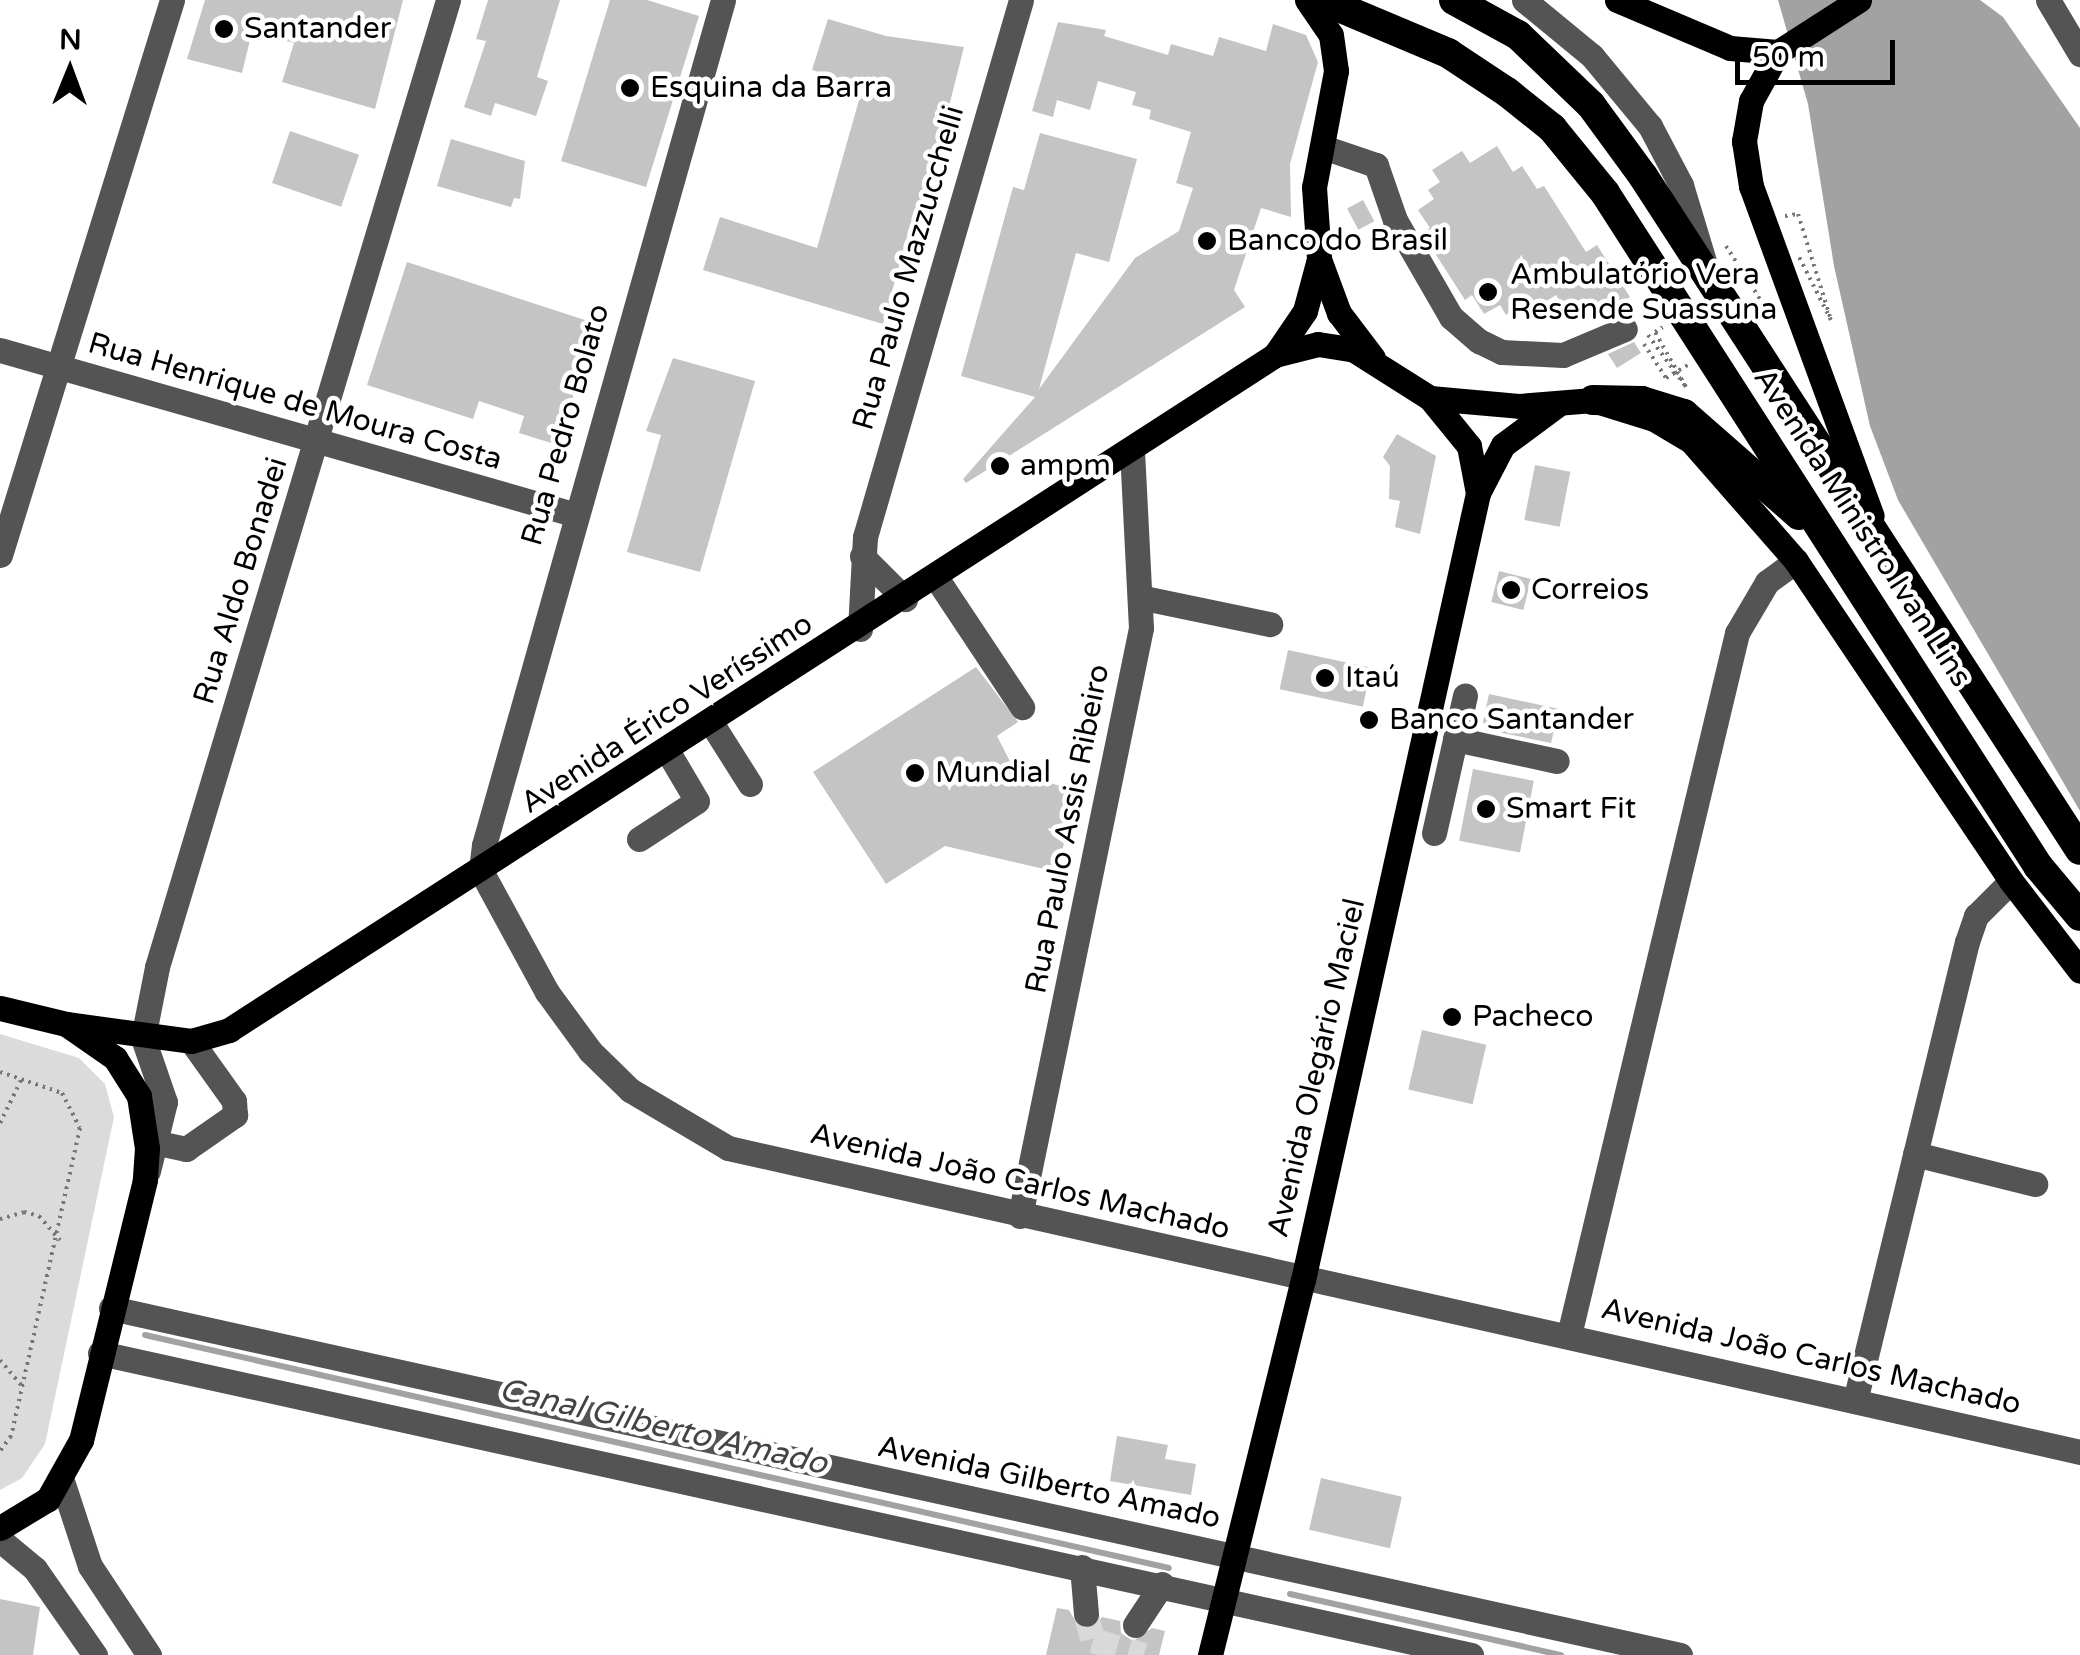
<!DOCTYPE html>
<html>
<head>
<meta charset="utf-8">
<style>
  body { margin:0 }
  #map { position:relative; width:2080px; height:1655px; overflow:hidden; background:#fff; font-family:"Varela Round",sans-serif }
  div>[style] { position:absolute }
  [style*='--x'] { left:calc(var(--x)*1px); top:calc(var(--y)*1px); width:calc(var(--w)*1px); rotate:calc(var(--a)*1deg) }
  .green>* { inset:0; background:#dbdbdb }
  .water>* { inset:0; background:#a2a2a2 }
  .stream>* { height:6px; margin:-3px; padding:0 3px; transform-origin:3px; border-radius:3px; background:#a2a2a2 }
  .building>* { inset:0; background:#c4c4c4; transform-origin:0 0 }
  .minor-tunnel>* { height:25px; margin-top:-12.5px; transform-origin:0; background:repeating-linear-gradient(90deg,#d9d9d9 0 25px,transparent 0 37px) }
  .path>* { height:4px; margin-top:-2px; transform-origin:0; background:repeating-linear-gradient(90deg,#767676 0 2.5px,transparent 0 7.5px) }
  .minor>* { height:25px; margin:-12.5px; padding:0 12.5px; transform-origin:12.5px; border-radius:12.5px; background:#545454 }
  .major>* { height:25px; margin:-12.5px; padding:0 12.5px; transform-origin:12.5px; border-radius:12.5px; background:#000 }
  .highway>* { height:30px; margin:-15px; padding:0 15px; transform-origin:15px; border-radius:15px; background:#000 }
  .dots>* { width:28px; height:28px; translate:-50% -50%; box-sizing:border-box; border:5px solid #fff; border-radius:50% }
  span { translate:-50% -50%; white-space:nowrap; text-align:center; line-height:1.15; -webkit-text-stroke:9px #fff; paint-order:stroke }
  .poi-label { font-size:30px; color:#000 }
  .left { translate:0 -50%; text-align:left }
  .street-label { font-size:30px; color:#000 }
  .water-label { font-size:32px; color:#434343; font-style:italic }
  .north { position:absolute; left:20px; top:20px; width:100px; height:100px; -webkit-text-stroke:8px #fff; paint-order:stroke; rotate:1deg; font-size:28px; font-weight:700; line-height:40px; text-align:center; color:#000 }
  .north::after { content:''; display:block; margin:auto; width:35px; height:45px; background:#000; clip-path:polygon(50% 0,100% 100%,50% 72%,0 100%) }
  .scale { position:absolute; left:1735px; top:40px; width:160px; height:45px; box-sizing:border-box; border:5px solid #000; border-top:0; padding-left:12px; font-size:30px; line-height:35px; white-space:nowrap; color:#000; -webkit-text-stroke:8px #fff; paint-order:stroke }
</style>
</head>
<body>
<div id="map">
  <div class="green">
    <i style="clip-path:polygon(0 1034px,79px 1058px,105px 1084px,114px 1117px,45px 1444px,22px 1478px,0 1490px)"></i>
  </div>
  <div class="water">
    <i style="clip-path:polygon(1778px 0,1980px 0,2003px 17px,2080px 128px,2080px 811px,1898px 500px,1870px 426px,1834px 266px,1808px 104px)"></i>
  </div>
  <div class="stream">
    <i style="--x:145;--y:1335;--w:1050;--a:12.82"></i>
    <i style="--x:1290;--y:1594;--w:278;--a:12.7"></i>
  </div>
  <div class="building">
    <i style="clip-path:polygon(205px 0,403px 0,375px 109px,282px 82px,294px 43px,252px 32px,242px 73px,187px 59px)"></i>
    <i style="clip-path:polygon(488px 0,560px 0,537px 77px,548px 81px,536px 116px,495px 103px,491px 116px,464px 107px,486px 41px,476px 39px)"></i>
    <i style="clip-path:polygon(610px 0,647px 0,699px 16px,646px 187px,561px 161px)"></i>
    <i style="clip-path:polygon(828px 19px,886px 36px,964px 47px,917px 233px,909px 230px,883px 324px,703px 270px,720px 217px,817px 248px,863px 86px,812px 70px)"></i>
    <i style="clip-path:polygon(1058px 22px,1106px 30px,1104px 36px,1168px 55px,1171px 44px,1213px 56px,1219px 37px,1266px 51px,1273px 24px,1306px 35px,1318px 62px,1290px 164px,1291px 217px,1261px 208px,1234px 290px,1245px 307px,966px 483px,963px 479px,1035px 397px,961px 376px,1013px 187px,1024px 190px,1040px 133px,1137px 159px,1109px 262px,1076px 253px,1039px 389px,1135px 258px,1179px 231px,1193px 188px,1176px 183px,1191px 132px,1149px 119px,1151px 110px,1132px 105px,1136px 92px,1098px 81px,1090px 110px,1057px 100px,1053px 117px,1032px 111px)"></i>
    <i style="left:290px;top:131px;width:73px;height:55px;rotate:19deg"></i>
    <i style="clip-path:polygon(451px 139px,525px 161px,520px 199px,514px 198px,511px 207px,437px 186px)"></i>
    <i style="clip-path:polygon(1497px 146px,1513px 172px,1522px 166px,1537px 189px,1544px 186px,1586px 252px,1597px 245px,1630px 297px,1597px 318px,1592px 310px,1573px 322px,1556px 295px,1526px 314px,1521px 305px,1506px 315px,1500px 305px,1484px 314px,1472px 295px,1465px 300px,1422px 233px,1430px 228px,1418px 210px,1434px 199px,1428px 190px,1440px 182px,1432px 170px,1462px 151px,1470px 163px)"></i>
    <i style="left:1363px;top:200px;width:24px;height:18px;rotate:62deg"></i>
    <i style="clip-path:polygon(407px 262px,591px 322px,561px 446px,519px 433px,524px 416px,479px 401px,473px 419px,367px 385px)"></i>
    <i style="clip-path:polygon(1634px 342px,1641px 353px,1617px 368px,1608px 354px)"></i>
    <i style="clip-path:polygon(673px 358px,755px 381px,700px 572px,627px 552px,661px 435px,646px 431px)"></i>
    <i style="clip-path:polygon(1397px 434px,1436px 456px,1420px 534px,1395px 527px,1400px 501px,1389px 499px,1390px 466px,1383px 457px)"></i>
    <i style="left:1535px;top:465px;width:36px;height:56px;rotate:11deg"></i>
    <i style="left:1499px;top:571px;width:33px;height:32px;rotate:14deg"></i>
    <i style="left:1288px;top:650px;width:85px;height:40px;rotate:12deg"></i>
    <i style="clip-path:polygon(976px 667px,1018px 722px,997px 736px,1017px 775px,1077px 790px,1057px 872px,945px 846px,886px 884px,813px 772px)"></i>
    <i style="clip-path:polygon(1489px 694px,1559px 709px,1551px 743px,1488px 730px,1483px 722px)"></i>
    <i style="left:1473px;top:769px;width:62px;height:73px;rotate:11deg"></i>
    <i style="left:1422px;top:1030px;width:66px;height:61px;rotate:13deg"></i>
    <i style="clip-path:polygon(1117px 1436px,1168px 1445px,1165px 1459px,1196px 1464px,1191px 1495px,1110px 1481px)"></i>
    <i style="left:1321px;top:1478px;width:83px;height:53px;rotate:13deg"></i>
    <i style="clip-path:polygon(0 1599px,40px 1607px,33px 1655px,0 1655px)"></i>
    <i style="clip-path:polygon(1057px 1608px,1069px 1610px,1080px 1629px,1094px 1628px,1102px 1617px,1120px 1621px,1121px 1633px,1133px 1641px,1152px 1628px,1165px 1631px,1159px 1655px,1046px 1655px)"></i>
  </div>
  <div class="minor-tunnel">
    <i style="--x:1086;--y:1614;--w:27;--a:75"></i>
    <i style="--x:1093;--y:1640;--w:53;--a:16.4"></i>
  </div>
  <div class="path">
    <i style="--x:1785;--y:216;--w:13;--a:-9"></i>
    <i style="--x:1798;--y:214;--w:111;--a:72.7"></i>
    <i style="--x:1831;--y:320;--w:73;--a:-116.9"></i>
    <i style="--x:1726;--y:246;--w:89;--a:57.4"></i>
    <i style="--x:1738;--y:279;--w:20;--a:-27"></i>
    <i style="--x:1648;--y:335;--w:64;--a:53.8"></i>
    <i style="--x:1686;--y:387;--w:63;--a:-119.4"></i>
    <i style="--x:1655;--y:332;--w:9;--a:-32"></i>
    <i style="--x:1644;--y:344;--w:40;--a:57.1"></i>
    <i style="--x:1666;--y:378;--w:26;--a:-31"></i>
    <i style="--x:0;--y:1072;--w:65;--a:18.7"></i>
    <i style="--x:62;--y:1093;--w:39;--a:63"></i>
    <i style="--x:80;--y:1128;--w:316;--a:102.6"></i>
    <i style="--x:11;--y:1436;--w:19;--a:126"></i>
    <i style="--x:0;--y:1123;--w:50;--a:-63.9"></i>
    <i style="--x:0;--y:1219;--w:25;--a:-16"></i>
    <i style="--x:24;--y:1212;--w:16;--a:15"></i>
    <i style="--x:39;--y:1216;--w:32;--a:49"></i>
    <i style="--x:0;--y:1360;--w:35;--a:50"></i>
  </div>
  <div class="minor">
    <i style="--x:723;--y:0;--w:878;--a:105.79"></i>
    <i style="--x:484;--y:845;--w:26;--a:97"></i>
    <i style="--x:481;--y:871;--w:138;--a:61.4"></i>
    <i style="--x:547;--y:992;--w:73;--a:53.9"></i>
    <i style="--x:590;--y:1051;--w:56;--a:44.3"></i>
    <i style="--x:630;--y:1090;--w:114;--a:30.6"></i>
    <i style="--x:728;--y:1148;--w:1386;--a:12.67"></i>
    <i style="--x:1524;--y:0;--w:88;--a:39.5"></i>
    <i style="--x:1592;--y:56;--w:91;--a:50.4"></i>
    <i style="--x:1650;--y:126;--w:67;--a:62.3"></i>
    <i style="--x:1681;--y:185;--w:79;--a:73.2"></i>
    <i style="--x:2048;--y:0;--w:63;--a:59.3"></i>
    <i style="--x:1323;--y:147;--w:56;--a:18.8"></i>
    <i style="--x:1376;--y:165;--w:58;--a:70.9"></i>
    <i style="--x:1395;--y:220;--w:112;--a:60"></i>
    <i style="--x:1451;--y:317;--w:37;--a:41"></i>
    <i style="--x:1479;--y:341;--w:25;--a:26"></i>
    <i style="--x:1502;--y:352;--w:61;--a:2.8"></i>
    <i style="--x:1563;--y:355;--w:67;--a:-22.8"></i>
    <i style="--x:0;--y:350;--w:596;--a:15.97"></i>
    <i style="--x:0;--y:555;--w:581;--a:-72.78"></i>
    <i style="--x:862;--y:556;--w:61;--a:45"></i>
    <i style="--x:937;--y:579;--w:154;--a:56.4"></i>
    <i style="--x:1144;--y:598;--w:129;--a:11.7"></i>
    <i style="--x:860;--y:629;--w:92;--a:-86.9"></i>
    <i style="--x:865;--y:537;--w:559;--a:-73.8"></i>
    <i style="--x:712;--y:724;--w:71;--a:57.7"></i>
    <i style="--x:1455;--y:739;--w:104;--a:12.2"></i>
    <i style="--x:1434;--y:833;--w:141;--a:-77.3"></i>
    <i style="--x:639;--y:839;--w:69;--a:-33.2"></i>
    <i style="--x:697;--y:801;--w:57;--a:-120.6"></i>
    <i style="--x:158;--y:1143;--w:29;--a:12"></i>
    <i style="--x:186;--y:1149;--w:60;--a:-34.8"></i>
    <i style="--x:235;--y:1115;--w:14;--a:-94"></i>
    <i style="--x:234;--y:1101;--w:74;--a:-125.6"></i>
    <i style="--x:1915;--y:1154;--w:124;--a:14"></i>
    <i style="--x:148;--y:1171;--w:71;--a:-76.2"></i>
    <i style="--x:165;--y:1102;--w:68;--a:-109"></i>
    <i style="--x:143;--y:1038;--w:72;--a:-78.8"></i>
    <i style="--x:157;--y:967;--w:1010;--a:-73.25"></i>
    <i style="--x:1020;--y:1216;--w:600;--a:-78.37"></i>
    <i style="--x:1141;--y:628;--w:178;--a:-92.9"></i>
    <i style="--x:111;--y:1308;--w:1607;--a:12.47"></i>
    <i style="--x:1569;--y:1335;--w:722;--a:-76.54"></i>
    <i style="--x:1737;--y:633;--w:59;--a:-59.5"></i>
    <i style="--x:1767;--y:582;--w:36;--a:-36"></i>
    <i style="--x:100;--y:1353;--w:1404;--a:12.42"></i>
    <i style="--x:1855;--y:1401;--w:472;--a:-76.3"></i>
    <i style="--x:1967;--y:942;--w:28;--a:-71"></i>
    <i style="--x:1976;--y:916;--w:49;--a:-45"></i>
    <i style="--x:62;--y:1481;--w:89;--a:71.8"></i>
    <i style="--x:90;--y:1566;--w:107;--a:56.5"></i>
    <i style="--x:0;--y:1540;--w:45;--a:39.6"></i>
    <i style="--x:35;--y:1569;--w:105;--a:55.1"></i>
    <i style="--x:1082;--y:1567;--w:47;--a:85.1"></i>
    <i style="--x:1135;--y:1625;--w:49;--a:-56.6"></i>
  </div>
  <div class="major">
    <i style="--x:1307;--y:0;--w:42;--a:55.6"></i>
    <i style="--x:1331;--y:35;--w:36;--a:82"></i>
    <i style="--x:1336;--y:71;--w:118;--a:100.7"></i>
    <i style="--x:1314;--y:187;--w:72;--a:86"></i>
    <i style="--x:1319;--y:259;--w:58;--a:69.7"></i>
    <i style="--x:1339;--y:313;--w:56;--a:52.9"></i>
    <i style="--x:1617;--y:0;--w:123;--a:23"></i>
    <i style="--x:1730;--y:48;--w:48;--a:4.8"></i>
    <i style="--x:1859;--y:0;--w:96;--a:147.3"></i>
    <i style="--x:1778;--y:52;--w:56;--a:118.9"></i>
    <i style="--x:1751;--y:101;--w:41;--a:99.9"></i>
    <i style="--x:1744;--y:141;--w:46;--a:81.2"></i>
    <i style="--x:1751;--y:186;--w:351;--a:69.9"></i>
    <i style="--x:1275;--y:355;--w:53;--a:-55.7"></i>
    <i style="--x:1305;--y:311;--w:54;--a:-74.9"></i>
    <i style="--x:1430;--y:398;--w:62;--a:50.9"></i>
    <i style="--x:1469;--y:446;--w:48;--a:79.2"></i>
    <i style="--x:0;--y:1008;--w:68;--a:13.6"></i>
    <i style="--x:66;--y:1024;--w:60;--a:34.8"></i>
    <i style="--x:115;--y:1058;--w:45;--a:57.7"></i>
    <i style="--x:139;--y:1096;--w:53;--a:81.3"></i>
    <i style="--x:147;--y:1148;--w:32;--a:94"></i>
    <i style="--x:145;--y:1180;--w:268;--a:103.8"></i>
    <i style="--x:81;--y:1440;--w:68;--a:119.2"></i>
    <i style="--x:48;--y:1499;--w:56;--a:148.9"></i>
    <i style="--x:66;--y:1024;--w:126;--a:7.7"></i>
    <i style="--x:191;--y:1041;--w:40;--a:-16"></i>
    <i style="--x:229;--y:1030;--w:1245;--a:-32.83"></i>
    <i style="--x:1275;--y:355;--w:44;--a:-14.3"></i>
    <i style="--x:1318;--y:344;--w:36;--a:9"></i>
    <i style="--x:1354;--y:350;--w:90;--a:32.3"></i>
    <i style="--x:1430;--y:398;--w:89;--a:5.1"></i>
    <i style="--x:1519;--y:406;--w:74;--a:-4.6"></i>
    <i style="--x:1593;--y:400;--w:64;--a:17.3"></i>
    <i style="--x:1654;--y:419;--w:43;--a:30.7"></i>
    <i style="--x:1691;--y:441;--w:159;--a:48.8"></i>
    <i style="--x:1796;--y:561;--w:386;--a:56.1"></i>
    <i style="--x:2011;--y:881;--w:113;--a:52.5"></i>
    <i style="--x:1210;--y:1655;--w:386;--a:-76.1"></i>
    <i style="--x:1303;--y:1280;--w:806;--a:-77.46"></i>
    <i style="--x:1478;--y:493;--w:54;--a:-62.5"></i>
    <i style="--x:1503;--y:445;--w:67;--a:-36.5"></i>
  </div>
  <div class="highway">
    <i style="--x:1322;--y:0;--w:137;--a:22.8"></i>
    <i style="--x:1448;--y:53;--w:71;--a:33.5"></i>
    <i style="--x:1507;--y:92;--w:58;--a:38.7"></i>
    <i style="--x:1552;--y:128;--w:84;--a:50.8"></i>
    <i style="--x:1605;--y:193;--w:800;--a:57.24"></i>
    <i style="--x:2038;--y:866;--w:65;--a:50"></i>
    <i style="--x:1454;--y:0;--w:73;--a:28.7"></i>
    <i style="--x:1518;--y:35;--w:101;--a:43.8"></i>
    <i style="--x:1591;--y:105;--w:88;--a:53.8"></i>
    <i style="--x:1643;--y:176;--w:803;--a:57.04"></i>
    <i style="--x:1593;--y:400;--w:49;--a:1.2"></i>
    <i style="--x:1642;--y:401;--w:44;--a:17.2"></i>
    <i style="--x:1684;--y:414;--w:153;--a:41.3"></i>
  </div>
  <div class="dots">
    <i style="left:224px;top:29px;background:#000"></i>
    <i style="left:630px;top:88px;background:#000"></i>
    <i style="left:1207px;top:241px;background:#000"></i>
    <i style="left:1488px;top:292px;background:#000"></i>
    <i style="left:1000px;top:466px;background:#000"></i>
    <i style="left:1511px;top:590px;background:#000"></i>
    <i style="left:1325px;top:678px;background:#000"></i>
    <i style="left:1369px;top:720px;background:#000"></i>
    <i style="left:915px;top:773px;background:#000"></i>
    <i style="left:1486px;top:809px;background:#000"></i>
    <i style="left:1452px;top:1017px;background:#000"></i>
  </div>
  <div class="poi-label">
    <span class="left" style="left:244px;top:29px">Santander</span>
    <span class="left" style="left:650px;top:88px">Esquina da Barra</span>
    <span class="left" style="left:1227px;top:241px">Banco do Brasil</span>
    <span class="left" style="left:1510px;top:292px">Ambulatório Vera<br>Resende Suassuna</span>
    <span class="left" style="left:1020px;top:466px">ampm</span>
    <span class="left" style="left:1531px;top:590px">Correios</span>
    <span class="left" style="left:1345px;top:678px">Itaú</span>
    <span class="left" style="left:1389px;top:720px">Banco Santander</span>
    <span class="left" style="left:935px;top:773px">Mundial</span>
    <span class="left" style="left:1506px;top:809px">Smart Fit</span>
    <span class="left" style="left:1472px;top:1017px">Pacheco</span>
  </div>
  <div class="street-label">
    <span style="left:909px;top:268px;rotate:-74deg">Rua Paulo Mazzucchelli</span>
    <span style="left:295px;top:402px;rotate:16deg">Rua Henrique de Moura Costa</span>
    <span style="left:566px;top:425px;rotate:-74deg">Rua Pedro Bolato</span>
    <span style="left:1862px;top:528px;rotate:57deg">Avenida Ministro Ivan Lins</span>
    <span style="left:241px;top:581px;rotate:-73deg">Rua Aldo Bonadei</span>
    <span style="left:667px;top:714px;rotate:-33deg">Avenida Érico Veríssimo</span>
    <span style="left:1068px;top:829px;rotate:-79deg">Rua Paulo Assis Ribeiro</span>
    <span style="left:1317px;top:1068px;rotate:-77deg">Avenida Olegário Maciel</span>
    <span style="left:1020px;top:1182px;rotate:13deg">Avenida João Carlos Machado</span>
    <span style="left:1811px;top:1357px;rotate:13deg">Avenida João Carlos Machado</span>
    <span style="left:1049px;top:1483px;rotate:12deg">Avenida Gilberto Amado</span>
  </div>
  <div class="water-label">
    <span style="left:663px;top:1427px;rotate:13deg">Canal Gilberto Amado</span>
  </div>
  <div class="north">N</div>
  <div class="scale">50 m</div>
</div>
</body>
</html>
